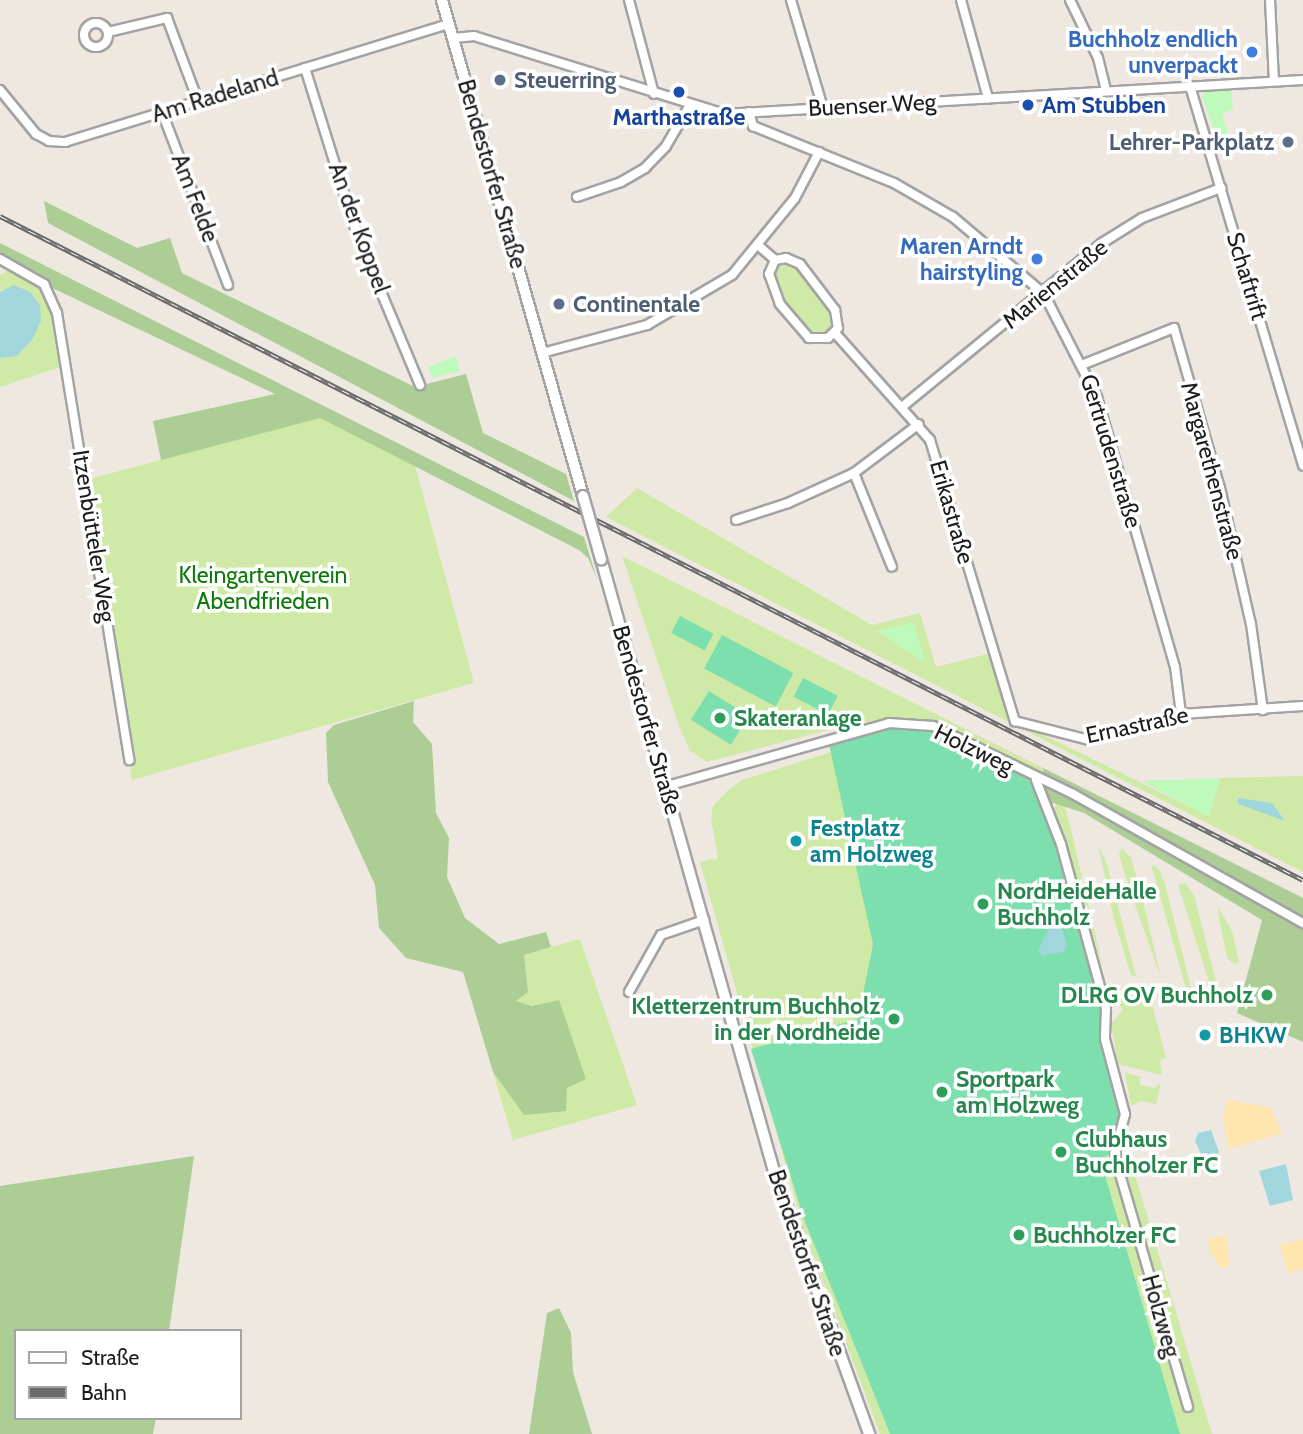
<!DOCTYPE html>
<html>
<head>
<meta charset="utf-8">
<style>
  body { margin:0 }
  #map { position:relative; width:1303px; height:1434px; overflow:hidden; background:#eee8e1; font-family:Cabin,sans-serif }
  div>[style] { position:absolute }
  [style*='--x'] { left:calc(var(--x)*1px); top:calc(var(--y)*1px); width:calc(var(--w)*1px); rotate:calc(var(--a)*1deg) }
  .grass>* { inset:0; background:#cfe9a6 }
  .forest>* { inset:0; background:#acce95 }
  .sand>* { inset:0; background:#ffe5ae }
  .park>* { inset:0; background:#befabc }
  .pitch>* { inset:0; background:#7ddeae; transform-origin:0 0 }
  .water>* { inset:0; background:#a1d6dc }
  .roads { filter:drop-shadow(2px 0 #a3a3a3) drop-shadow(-2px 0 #a3a3a3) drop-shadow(0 2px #a3a3a3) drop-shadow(0 -2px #a3a3a3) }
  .minor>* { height:8px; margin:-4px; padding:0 4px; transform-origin:4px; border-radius:4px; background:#fff }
  .minor>.ring { margin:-4px; padding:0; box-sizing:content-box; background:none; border:8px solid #fff; border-radius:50% }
  .tertiary>* { height:10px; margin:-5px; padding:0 5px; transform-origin:5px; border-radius:5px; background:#fff }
  .rail>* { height:5px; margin-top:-2.5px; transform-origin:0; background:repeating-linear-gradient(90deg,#fff 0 8px,#6a6a6a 0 16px); box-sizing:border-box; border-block:2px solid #6a6a6a }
  .bridges { filter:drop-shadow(2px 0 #a3a3a3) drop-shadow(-2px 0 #a3a3a3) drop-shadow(0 2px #a3a3a3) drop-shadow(0 -2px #a3a3a3) }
  .tertiary-bridge>* { height:10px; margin:-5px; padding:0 5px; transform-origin:5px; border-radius:5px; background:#fff }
  .dots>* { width:19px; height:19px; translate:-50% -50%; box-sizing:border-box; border:4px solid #fff; border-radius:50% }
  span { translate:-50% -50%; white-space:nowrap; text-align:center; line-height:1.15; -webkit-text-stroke:7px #fff; paint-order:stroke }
  .shop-label { font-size:23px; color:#366cbe; font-weight:700 }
  .right { translate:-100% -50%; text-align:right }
  .service-label { font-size:23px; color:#4e5e75; font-weight:700 }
  .left { translate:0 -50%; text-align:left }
  .street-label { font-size:23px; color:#1c1c1c }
  .transit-label { font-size:23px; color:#164399; font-weight:700 }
  .park-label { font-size:23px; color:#0e7a0a }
  .leisure-label { font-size:23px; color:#27864d; font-weight:700 }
  .culture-label { font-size:23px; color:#0d838f; font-weight:700 }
  .legend { position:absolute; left:14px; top:1329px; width:228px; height:91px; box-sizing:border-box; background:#fff; border:2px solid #a4a4a4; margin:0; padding:9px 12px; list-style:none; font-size:21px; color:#1c1c1c }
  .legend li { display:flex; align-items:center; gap:14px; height:35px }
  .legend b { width:35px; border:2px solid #a4a4a4 }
</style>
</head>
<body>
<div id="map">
  <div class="grass">
    <i style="clip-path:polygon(775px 260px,793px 260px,835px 310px,838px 328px,816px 340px,780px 304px,771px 265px)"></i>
    <i style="clip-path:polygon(15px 267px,44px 284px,57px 313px,66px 365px,0 387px,0 358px,17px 356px,32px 340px,3px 289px,0 292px,0 275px)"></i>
    <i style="clip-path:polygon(320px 417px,415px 465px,474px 683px,132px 780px,86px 480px)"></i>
    <i style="clip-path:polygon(637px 488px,872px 625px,920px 613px,936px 667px,992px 653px,1015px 721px,1209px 816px,1220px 778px,1303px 776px,1303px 872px,606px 517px)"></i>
    <i style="clip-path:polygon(622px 556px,1043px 768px,1047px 801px,934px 722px,896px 717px,847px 725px,707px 762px,690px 751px,678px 723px)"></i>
    <i style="clip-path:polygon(863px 742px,934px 845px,873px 945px,858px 1019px,855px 1347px,890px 1434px,880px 1434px,804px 1230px,700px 862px,718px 858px,711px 819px,713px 806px,727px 791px,742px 780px)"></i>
    <i style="clip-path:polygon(1057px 802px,1064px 805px,1067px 813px,1103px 967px,1054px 809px)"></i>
    <i style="clip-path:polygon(1098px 845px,1106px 861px,1136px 976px,1131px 975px,1114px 919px)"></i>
    <i style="clip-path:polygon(1122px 848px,1131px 858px,1140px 888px,1161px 978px,1127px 882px,1119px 854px)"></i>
    <i style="clip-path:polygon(1151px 864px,1159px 869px,1165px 884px,1192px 992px,1187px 992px)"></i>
    <i style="clip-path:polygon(1185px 883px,1194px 895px,1218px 990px,1212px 991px,1179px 888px,1179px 884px)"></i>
    <i style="clip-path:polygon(1217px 905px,1232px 931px,1239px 962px,1234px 964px,1227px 958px)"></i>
    <i style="clip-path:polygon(580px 939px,637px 1105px,513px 1140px,493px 1072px,524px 1115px,559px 1000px,532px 1006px,515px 1001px,528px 992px,524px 955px)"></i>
    <i style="clip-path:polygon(1107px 987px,1152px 1004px,1166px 1058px,1160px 1060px,1162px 1075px,1118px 1064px,1111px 1024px,1123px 1010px)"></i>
    <i style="clip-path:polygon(1125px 1072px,1140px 1077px,1140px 1085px,1155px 1088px,1161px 1082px,1156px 1104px,1141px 1101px,1131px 1106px)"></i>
    <i style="clip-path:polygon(1115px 1153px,1117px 1164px,1131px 1161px,1212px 1434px,1180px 1434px,1099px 1158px)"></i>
  </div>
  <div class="forest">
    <i style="clip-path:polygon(44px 201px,137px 248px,170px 238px,182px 273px,415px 387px,466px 374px,483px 433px,566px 474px,574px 501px,48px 223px)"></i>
    <i style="clip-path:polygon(0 243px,584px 537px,597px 579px,588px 558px,579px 550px,320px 418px,161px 460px,153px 421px,275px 394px,44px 284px,0 259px)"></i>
    <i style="clip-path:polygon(414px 701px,413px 722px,432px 744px,436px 813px,449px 838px,447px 877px,465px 918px,499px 944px,546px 932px,551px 947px,524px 955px,528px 992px,516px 1001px,532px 1006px,559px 1000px,586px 1079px,567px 1088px,566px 1111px,524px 1115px,493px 1072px,463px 972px,406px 958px,379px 928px,375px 885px,328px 782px,326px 733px,334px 725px)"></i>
    <i style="clip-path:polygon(1043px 768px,1303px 898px,1303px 1042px,1237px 1013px,1262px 920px,1084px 813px,1047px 801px)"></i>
    <i style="clip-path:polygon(194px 1156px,169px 1331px,16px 1331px,16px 1418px,156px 1418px,153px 1434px,0 1434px,0 1186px)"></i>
    <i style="clip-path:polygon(559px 1308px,571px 1333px,573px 1372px,592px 1434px,529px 1434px,547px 1313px)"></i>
  </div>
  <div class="sand">
    <i style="clip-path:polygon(1227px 1100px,1270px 1107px,1282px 1133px,1228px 1149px,1223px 1117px)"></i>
    <i style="clip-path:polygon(1226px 1235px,1230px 1266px,1221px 1268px,1209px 1250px,1208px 1240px)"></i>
    <i style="clip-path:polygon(1303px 1239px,1303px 1269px,1288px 1274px,1280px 1245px)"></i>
  </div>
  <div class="park">
    <i style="clip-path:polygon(1231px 88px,1233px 109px,1222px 114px,1232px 148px,1222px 150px,1202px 97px,1204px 91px)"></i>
    <i style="clip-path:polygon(456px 356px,460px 371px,433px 378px,428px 367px)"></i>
    <i style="clip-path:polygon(914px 622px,925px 663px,877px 631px)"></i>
    <i style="clip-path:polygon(1220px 778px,1209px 817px,1142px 781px)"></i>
  </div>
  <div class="pitch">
    <i style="left:680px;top:616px;width:38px;height:19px;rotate:28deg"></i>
    <i style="left:722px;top:635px;width:81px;height:38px;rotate:28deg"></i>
    <i style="left:803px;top:678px;width:39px;height:21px;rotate:27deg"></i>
    <i style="left:709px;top:691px;width:47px;height:34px;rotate:32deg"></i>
    <i style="clip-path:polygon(889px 723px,932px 726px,1036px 780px,1047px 801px,1106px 1008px,1105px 1026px,1125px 1114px,1115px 1153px,1100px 1158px,1180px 1434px,890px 1434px,804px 1219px,751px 1049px,858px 1019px,873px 944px,828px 740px)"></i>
  </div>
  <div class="water">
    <i style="clip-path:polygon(14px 285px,30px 292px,40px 305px,41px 321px,32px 340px,17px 356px,0 358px,0 292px)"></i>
    <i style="clip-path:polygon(1238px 798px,1272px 803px,1285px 821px,1238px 804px)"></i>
    <i style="clip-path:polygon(1053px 919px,1060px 922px,1067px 946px,1063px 952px,1042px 956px,1038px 951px)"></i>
    <i style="clip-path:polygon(1211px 1130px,1219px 1152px,1207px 1167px,1195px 1141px,1198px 1133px)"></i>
    <i style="clip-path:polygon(1286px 1164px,1293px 1200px,1270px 1206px,1259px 1171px)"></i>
  </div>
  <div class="roads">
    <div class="minor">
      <i style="--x:629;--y:0;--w:97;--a:75.1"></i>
      <i style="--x:791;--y:0;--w:113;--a:73.5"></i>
      <i style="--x:961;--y:0;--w:102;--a:74.6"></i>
      <i style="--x:1070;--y:0;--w:64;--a:64.2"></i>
      <i style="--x:1098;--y:58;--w:34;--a:76"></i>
      <i style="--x:1270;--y:0;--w:81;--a:87.2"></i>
      <i class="ring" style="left:84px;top:23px;width:16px;height:16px"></i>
      <i style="--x:108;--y:32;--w:61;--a:-13.3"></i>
      <i style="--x:167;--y:18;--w:89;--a:69.5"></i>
      <i style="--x:454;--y:38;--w:20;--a:-6"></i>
      <i style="--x:474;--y:36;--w:262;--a:17.3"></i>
      <i style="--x:724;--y:114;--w:580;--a:-3.36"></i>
      <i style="--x:305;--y:68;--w:172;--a:72.7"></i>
      <i style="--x:356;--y:232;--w:166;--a:67.3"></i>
      <i style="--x:1190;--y:86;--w:396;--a:73.4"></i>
      <i style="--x:0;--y:90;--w:57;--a:50.7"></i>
      <i style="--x:36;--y:134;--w:15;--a:28"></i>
      <i style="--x:49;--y:141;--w:16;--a:4"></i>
      <i style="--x:65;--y:142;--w:402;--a:-17.1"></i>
      <i style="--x:162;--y:112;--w:185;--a:69.1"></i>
      <i style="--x:749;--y:112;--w:15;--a:74"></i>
      <i style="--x:753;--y:126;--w:152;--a:22"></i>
      <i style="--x:894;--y:183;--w:68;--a:30"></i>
      <i style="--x:953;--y:217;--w:119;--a:40.2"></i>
      <i style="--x:1044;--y:294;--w:116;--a:62.8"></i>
      <i style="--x:1097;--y:397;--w:281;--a:73.9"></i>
      <i style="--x:1175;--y:667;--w:47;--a:82.7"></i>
      <i style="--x:577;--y:197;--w:46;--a:-18.8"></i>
      <i style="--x:621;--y:182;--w:28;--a:-30"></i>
      <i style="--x:645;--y:168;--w:30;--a:-46"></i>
      <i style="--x:666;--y:146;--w:48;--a:-59.7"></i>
      <i style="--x:759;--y:246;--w:21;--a:41"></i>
      <i style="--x:786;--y:258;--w:15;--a:23"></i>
      <i style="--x:800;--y:264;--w:58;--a:52.7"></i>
      <i style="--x:835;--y:310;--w:18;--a:81"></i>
      <i style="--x:838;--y:328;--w:14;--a:135"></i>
      <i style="--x:828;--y:338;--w:19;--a:180"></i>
      <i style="--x:809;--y:338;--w:45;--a:-130.5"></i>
      <i style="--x:780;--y:304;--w:32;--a:-110"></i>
      <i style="--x:769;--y:274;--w:15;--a:-67"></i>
      <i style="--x:775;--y:260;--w:11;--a:-10"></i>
      <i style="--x:0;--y:259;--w:51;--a:29.6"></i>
      <i style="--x:44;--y:284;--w:32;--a:66"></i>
      <i style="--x:57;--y:313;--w:453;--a:80.8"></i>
      <i style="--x:835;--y:333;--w:143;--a:48.4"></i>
      <i style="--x:930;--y:440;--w:294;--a:73.2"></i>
      <i style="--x:1015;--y:721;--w:76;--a:14.4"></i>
      <i style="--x:1089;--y:740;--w:96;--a:-15.8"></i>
      <i style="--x:1181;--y:714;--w:122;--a:-3.8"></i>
      <i style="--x:542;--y:353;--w:109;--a:-14.9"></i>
      <i style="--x:647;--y:325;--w:99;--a:-30.5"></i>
      <i style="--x:732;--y:275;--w:99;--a:-50.7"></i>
      <i style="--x:795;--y:198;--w:52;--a:-62.4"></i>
      <i style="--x:1084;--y:364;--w:97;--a:-21.8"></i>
      <i style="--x:1174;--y:328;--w:166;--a:74"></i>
      <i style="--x:1220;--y:488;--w:139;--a:77.2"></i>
      <i style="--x:1251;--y:624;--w:87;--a:82.1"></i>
      <i style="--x:903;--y:406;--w:257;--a:-39.3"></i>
      <i style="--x:1102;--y:243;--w:47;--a:-32"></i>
      <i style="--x:1142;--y:218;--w:85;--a:-20.8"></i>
      <i style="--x:854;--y:473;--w:101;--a:68"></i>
      <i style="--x:736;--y:520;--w:55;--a:-18.1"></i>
      <i style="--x:788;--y:503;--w:72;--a:-24.4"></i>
      <i style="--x:854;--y:473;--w:81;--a:-37"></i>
      <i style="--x:1036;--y:780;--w:69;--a:68.7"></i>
      <i style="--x:1061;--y:844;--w:170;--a:74.7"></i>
      <i style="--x:1106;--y:1008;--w:31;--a:92"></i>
      <i style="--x:1105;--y:1039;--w:78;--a:75.1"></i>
      <i style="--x:1125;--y:1114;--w:40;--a:104.4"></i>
      <i style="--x:1115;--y:1153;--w:11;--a:80"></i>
      <i style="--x:1117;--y:1164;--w:253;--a:73.7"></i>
      <i style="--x:667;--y:786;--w:231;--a:-15.8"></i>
      <i style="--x:889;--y:723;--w:44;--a:3.9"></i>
      <i style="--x:933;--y:726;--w:156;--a:25.9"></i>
      <i style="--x:1073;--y:794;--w:264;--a:29.3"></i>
      <i style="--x:629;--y:992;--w:65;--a:-60.7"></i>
      <i style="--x:661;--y:935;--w:46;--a:-19.2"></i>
    </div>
    <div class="tertiary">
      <i style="--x:442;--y:0;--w:516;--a:74.13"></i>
      <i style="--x:601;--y:559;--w:636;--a:74.22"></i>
      <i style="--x:774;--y:1171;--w:280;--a:70.1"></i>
    </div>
  </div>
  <div class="rail">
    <i style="--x:0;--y:216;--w:1462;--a:27"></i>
  </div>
  <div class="bridges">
    <div class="tertiary-bridge">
      <i style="--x:583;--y:496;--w:66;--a:74.1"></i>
    </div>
  </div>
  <div class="dots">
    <i style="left:1252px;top:52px;background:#3f7fe0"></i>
    <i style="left:500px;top:80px;background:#5c6f8a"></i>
    <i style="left:679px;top:92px;background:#1a4fb4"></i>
    <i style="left:1028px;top:105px;background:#1a4fb4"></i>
    <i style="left:1288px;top:142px;background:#5c6f8a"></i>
    <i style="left:1037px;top:259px;background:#3f7fe0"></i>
    <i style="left:559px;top:304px;background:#5c6f8a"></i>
    <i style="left:720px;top:718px;background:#2e9e5b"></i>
    <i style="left:796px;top:841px;background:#0f9aa8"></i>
    <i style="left:983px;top:904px;background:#2e9e5b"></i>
    <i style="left:1267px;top:995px;background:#2e9e5b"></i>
    <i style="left:894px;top:1019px;background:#2e9e5b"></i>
    <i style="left:1205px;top:1035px;background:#0f9aa8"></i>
    <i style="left:942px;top:1092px;background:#2e9e5b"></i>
    <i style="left:1061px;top:1152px;background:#2e9e5b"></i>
    <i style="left:1019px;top:1235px;background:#2e9e5b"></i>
  </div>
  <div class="shop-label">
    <span class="right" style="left:1238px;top:52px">Buchholz endlich<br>unverpackt</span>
    <span class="right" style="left:1023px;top:259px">Maren Arndt<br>hairstyling</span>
  </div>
  <div class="service-label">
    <span class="left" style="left:514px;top:80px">Steuerring</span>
    <span class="right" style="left:1274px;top:142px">Lehrer-Parkplatz</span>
    <span class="left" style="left:573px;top:304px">Continentale</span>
  </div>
  <div class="street-label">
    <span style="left:215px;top:96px;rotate:-17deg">Am Radeland</span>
    <span style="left:872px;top:105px;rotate:-3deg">Buenser Weg</span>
    <span style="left:492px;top:174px;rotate:74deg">Bendestorfer Straße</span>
    <span style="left:195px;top:198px;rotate:69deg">Am Felde</span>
    <span style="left:359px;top:228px;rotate:70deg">An der Koppel</span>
    <span style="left:1247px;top:276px;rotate:73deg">Schaftrift</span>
    <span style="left:1055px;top:284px;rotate:-39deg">Marienstraße</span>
    <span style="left:1111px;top:451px;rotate:73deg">Gertrudenstraße</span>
    <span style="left:1212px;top:471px;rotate:75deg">Margarethenstraße</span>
    <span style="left:952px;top:512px;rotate:74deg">Erikastraße</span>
    <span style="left:94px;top:536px;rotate:81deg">Itzenbütteler Weg</span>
    <span style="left:647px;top:720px;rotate:74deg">Bendestorfer Straße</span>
    <span style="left:1137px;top:725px;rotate:-12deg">Ernastraße</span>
    <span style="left:974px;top:749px;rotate:26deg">Holzweg</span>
    <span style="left:807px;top:1263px;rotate:71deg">Bendestorfer Straße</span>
    <span style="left:1161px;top:1316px;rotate:74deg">Holzweg</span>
  </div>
  <div class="transit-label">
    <span class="left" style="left:1042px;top:105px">Am Stubben</span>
    <span style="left:679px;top:117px">Marthastraße</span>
  </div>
  <div class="park-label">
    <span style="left:263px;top:588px">Kleingartenverein<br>Abendfrieden</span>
  </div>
  <div class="leisure-label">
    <span class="left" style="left:734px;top:718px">Skateranlage</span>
    <span class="left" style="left:997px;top:904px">NordHeideHalle<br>Buchholz</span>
    <span class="right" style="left:1253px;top:995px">DLRG OV Buchholz</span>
    <span class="right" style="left:880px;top:1019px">Kletterzentrum Buchholz<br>in der Nordheide</span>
    <span class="left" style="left:956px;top:1092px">Sportpark<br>am Holzweg</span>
    <span class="left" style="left:1075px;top:1152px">Clubhaus<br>Buchholzer FC</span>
    <span class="left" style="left:1033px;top:1235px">Buchholzer FC</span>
  </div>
  <div class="culture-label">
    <span class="left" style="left:810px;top:841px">Festplatz<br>am Holzweg</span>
    <span class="left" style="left:1219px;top:1035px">BHKW</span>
  </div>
  <ul class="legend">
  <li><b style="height:9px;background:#fff"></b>Straße</li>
  <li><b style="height:9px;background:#6a6a6a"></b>Bahn</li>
  </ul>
</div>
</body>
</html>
